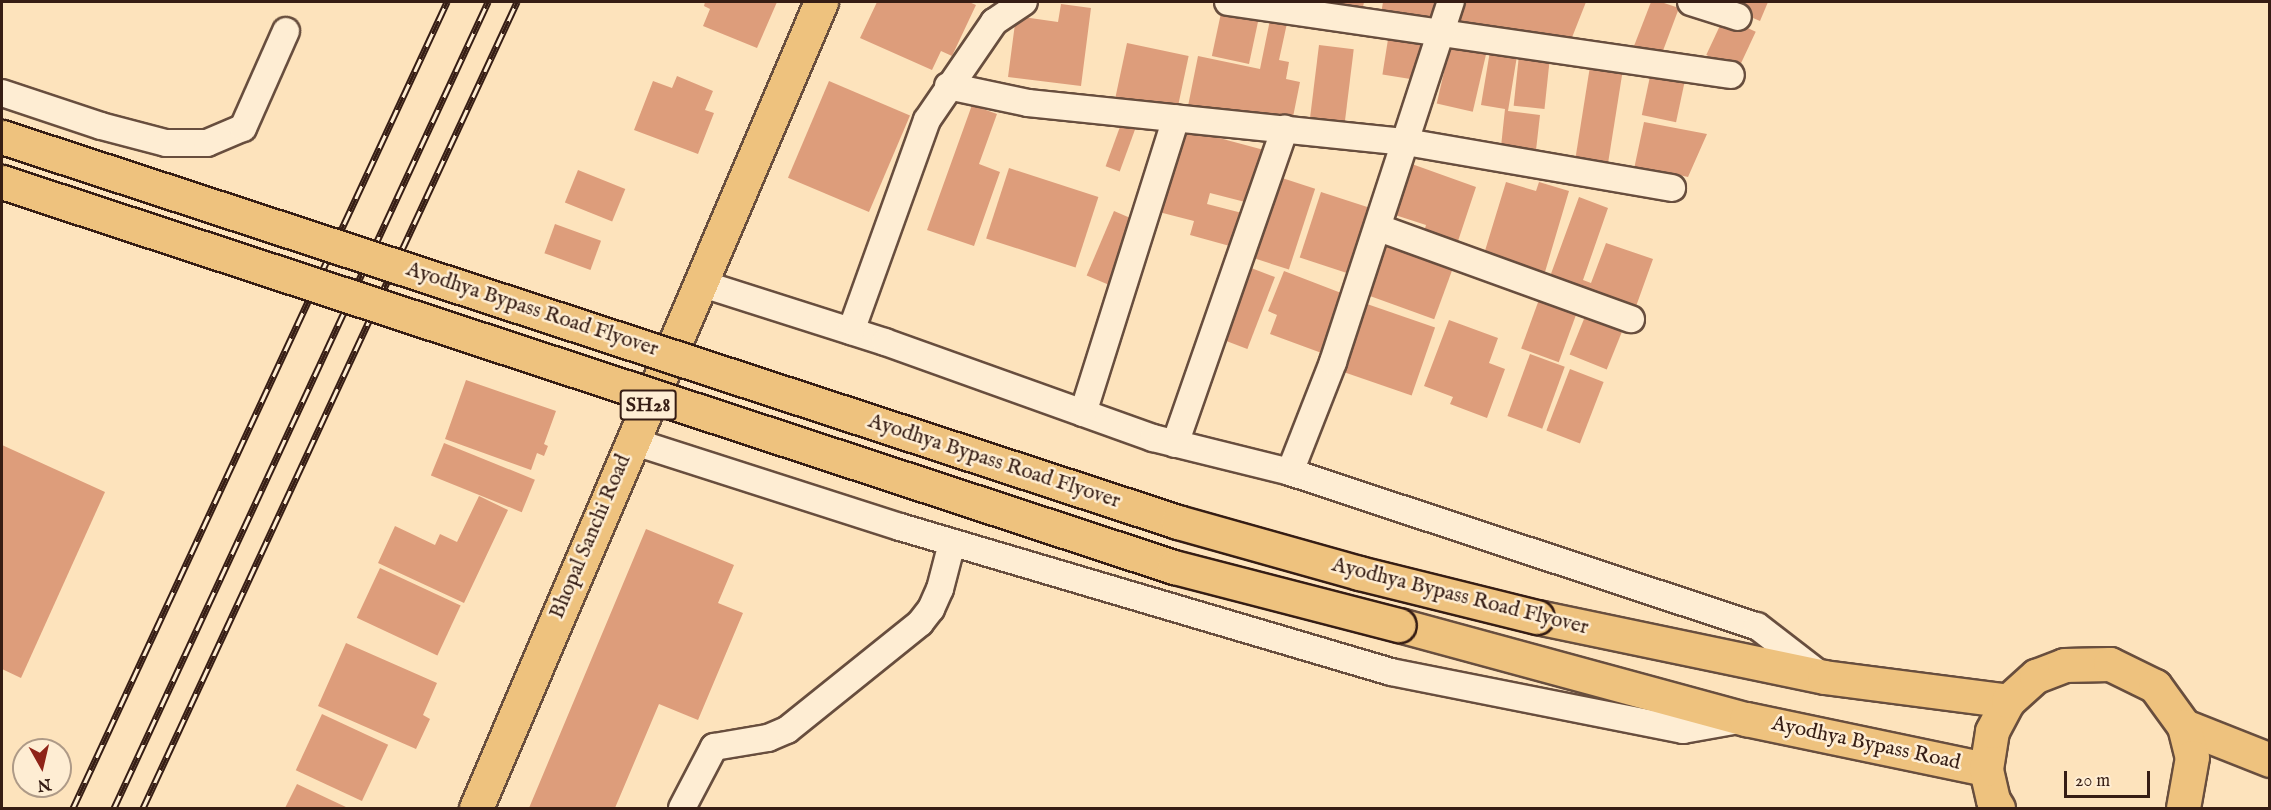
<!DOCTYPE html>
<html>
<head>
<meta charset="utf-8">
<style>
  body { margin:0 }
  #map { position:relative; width:2271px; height:810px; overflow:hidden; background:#fde3bc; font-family:"IM FELL English",serif }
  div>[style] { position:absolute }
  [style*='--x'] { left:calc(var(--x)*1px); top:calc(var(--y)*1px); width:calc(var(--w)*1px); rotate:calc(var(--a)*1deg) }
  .building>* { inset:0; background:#dd9d7b; transform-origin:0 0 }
  .roads { filter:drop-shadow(2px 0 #684e3e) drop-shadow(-2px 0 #684e3e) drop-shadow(0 2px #684e3e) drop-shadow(0 -2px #684e3e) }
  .minor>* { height:26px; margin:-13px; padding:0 13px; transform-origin:13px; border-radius:13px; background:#feedd3 }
  .primary>* { height:33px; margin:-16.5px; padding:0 16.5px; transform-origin:16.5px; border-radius:16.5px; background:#eec27e }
  .rail>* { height:7px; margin-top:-3.5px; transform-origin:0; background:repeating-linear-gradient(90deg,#feedd3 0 14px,#361d14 0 28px); box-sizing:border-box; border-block:2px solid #361d14 }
  .bridges { filter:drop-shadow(2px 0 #361d14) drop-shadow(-2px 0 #361d14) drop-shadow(0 2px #361d14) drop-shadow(0 -2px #361d14) }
  .primary-bridge>* { height:33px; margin:-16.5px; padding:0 16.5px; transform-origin:16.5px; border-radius:16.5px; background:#eec27e }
  span { translate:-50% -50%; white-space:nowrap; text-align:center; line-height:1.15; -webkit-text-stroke:5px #feedd3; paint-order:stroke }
  .shield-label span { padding:2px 4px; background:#feedd3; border:2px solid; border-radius:4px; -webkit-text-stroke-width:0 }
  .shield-label { font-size:20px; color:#361d14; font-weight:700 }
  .street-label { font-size:21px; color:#361d14 }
  .frame { position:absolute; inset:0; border:3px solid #361d14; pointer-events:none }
  .north { position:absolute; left:12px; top:738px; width:60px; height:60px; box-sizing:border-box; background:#feedd3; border:2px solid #ae9a87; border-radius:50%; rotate:172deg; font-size:16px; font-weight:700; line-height:24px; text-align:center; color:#361d14 }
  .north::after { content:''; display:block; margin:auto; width:21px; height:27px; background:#8f2418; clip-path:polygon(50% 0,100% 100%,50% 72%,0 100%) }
  .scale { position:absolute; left:2064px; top:771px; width:86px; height:27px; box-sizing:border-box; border:3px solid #361d14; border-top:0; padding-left:8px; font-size:18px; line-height:21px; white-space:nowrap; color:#361d14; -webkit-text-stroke:4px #feedd3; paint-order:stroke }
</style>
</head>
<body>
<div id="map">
  <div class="building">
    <i style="clip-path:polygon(705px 2px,777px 2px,757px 48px,703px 26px,710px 9px,704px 6px)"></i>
    <i style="clip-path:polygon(877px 2px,969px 2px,976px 5px,952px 56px,941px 51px,932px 70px,860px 38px)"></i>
    <i style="clip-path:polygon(1331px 2px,1364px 2px,1362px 12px,1330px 6px)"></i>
    <i style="clip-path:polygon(1383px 2px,1439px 2px,1435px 23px,1381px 14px)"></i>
    <i style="clip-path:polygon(1465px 2px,1586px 2px,1569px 45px,1456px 27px)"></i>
    <i style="clip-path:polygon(1651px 2px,1661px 2px,1679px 8px,1661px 56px,1634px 46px)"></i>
    <i style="clip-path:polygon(1735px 2px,1768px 2px,1760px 21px,1732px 9px)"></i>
    <i style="clip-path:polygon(1061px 4px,1091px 8px,1081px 86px,1008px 77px,1016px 16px,1058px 22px)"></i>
    <i style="clip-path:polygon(1272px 10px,1289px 14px,1279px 60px,1289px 62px,1286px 79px,1300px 82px,1291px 127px,1188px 106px,1198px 56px,1260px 69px)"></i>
    <i style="left:1221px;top:13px;width:38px;height:44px;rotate:12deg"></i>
    <i style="left:1724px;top:17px;width:35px;height:42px;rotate:25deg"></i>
    <i style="left:1389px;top:33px;width:33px;height:42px;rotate:9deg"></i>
    <i style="left:1127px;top:43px;width:63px;height:55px;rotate:12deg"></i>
    <i style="left:1319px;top:45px;width:35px;height:85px;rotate:7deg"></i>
    <i style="left:1450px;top:46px;width:37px;height:59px;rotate:13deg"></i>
    <i style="clip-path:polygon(1490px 51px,1517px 56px,1508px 111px,1540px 115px,1535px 159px,1500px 156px,1505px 109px,1481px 105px)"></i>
    <i style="left:1519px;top:55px;width:31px;height:51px;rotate:6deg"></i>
    <i style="left:1591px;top:60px;width:33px;height:107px;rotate:9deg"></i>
    <i style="left:1652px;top:67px;width:35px;height:49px;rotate:12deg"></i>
    <i style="clip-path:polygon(677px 76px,713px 91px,705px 110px,714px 113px,698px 154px,634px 130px,653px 81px,672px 88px)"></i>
    <i style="left:829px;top:81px;width:88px;height:105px;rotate:23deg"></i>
    <i style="clip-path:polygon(972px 105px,997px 114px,979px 164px,1000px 172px,974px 246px,927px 230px)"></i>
    <i style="clip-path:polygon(1644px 122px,1707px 134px,1688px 177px,1679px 175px,1678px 179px,1668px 177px,1669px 173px,1658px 171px,1657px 176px,1634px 169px)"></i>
    <i style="left:1121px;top:124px;width:15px;height:45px;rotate:20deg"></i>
    <i style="clip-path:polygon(1178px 127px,1264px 150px,1249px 203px,1210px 193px,1207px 204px,1246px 214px,1237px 248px,1190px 235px,1194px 221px,1155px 211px)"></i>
    <i style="clip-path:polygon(1409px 163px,1476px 187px,1455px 250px,1422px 239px,1426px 225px,1392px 214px)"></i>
    <i style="left:1009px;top:168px;width:94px;height:74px;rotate:18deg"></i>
    <i style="left:578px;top:170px;width:51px;height:35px;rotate:22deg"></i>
    <i style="left:1279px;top:177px;width:38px;height:85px;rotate:18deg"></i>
    <i style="clip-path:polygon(1506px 182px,1536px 191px,1539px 182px,1569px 191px,1545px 272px,1484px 254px)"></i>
    <i style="left:1321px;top:192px;width:56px;height:69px;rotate:18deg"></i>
    <i style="clip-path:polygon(1579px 197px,1608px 208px,1583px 280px,1591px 283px,1606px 243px,1653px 259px,1634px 312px,1548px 282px)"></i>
    <i style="left:1114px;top:211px;width:26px;height:70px;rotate:23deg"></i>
    <i style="left:555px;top:224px;width:49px;height:31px;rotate:20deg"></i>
    <i style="left:1385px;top:244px;width:72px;height:54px;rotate:20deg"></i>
    <i style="left:1246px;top:266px;width:31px;height:77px;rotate:21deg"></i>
    <i style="clip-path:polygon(1284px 271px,1349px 296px,1327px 355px,1270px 334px,1277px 315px,1268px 311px)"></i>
    <i style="left:1541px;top:294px;width:40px;height:58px;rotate:20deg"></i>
    <i style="left:1367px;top:304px;width:72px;height:72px;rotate:19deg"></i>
    <i style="left:1588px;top:309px;width:40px;height:49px;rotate:22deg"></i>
    <i style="clip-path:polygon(1449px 320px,1498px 338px,1489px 363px,1505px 369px,1487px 418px,1450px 404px,1453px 397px,1424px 386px)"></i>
    <i style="left:1530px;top:354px;width:37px;height:66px;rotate:20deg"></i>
    <i style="left:1570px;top:369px;width:36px;height:66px;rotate:21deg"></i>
    <i style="clip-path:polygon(466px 380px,556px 411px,544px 444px,548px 446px,544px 456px,537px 453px,531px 470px,445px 439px)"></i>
    <i style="left:444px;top:443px;width:98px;height:35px;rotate:22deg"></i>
    <i style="clip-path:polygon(2px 445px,105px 492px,21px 678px,2px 669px)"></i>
    <i style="clip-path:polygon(479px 496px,508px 510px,464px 603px,378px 563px,395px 526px,435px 545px,440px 534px,457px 542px)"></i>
    <i style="clip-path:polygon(646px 529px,734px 565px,718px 603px,743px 613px,698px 720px,659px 704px,615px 808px,529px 808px)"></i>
    <i style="left:380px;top:568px;width:89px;height:55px;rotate:25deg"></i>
    <i style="clip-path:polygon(346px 643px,437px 683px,423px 715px,430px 719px,416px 749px,318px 706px)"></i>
    <i style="left:322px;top:714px;width:73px;height:62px;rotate:25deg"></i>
    <i style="clip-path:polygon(297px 784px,348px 808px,285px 808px)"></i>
  </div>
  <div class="roads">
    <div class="minor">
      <i style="--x:1228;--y:2;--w:508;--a:8.26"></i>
      <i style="--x:1691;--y:2;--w:49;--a:17.7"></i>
      <i style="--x:948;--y:86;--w:82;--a:12"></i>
      <i style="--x:1028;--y:103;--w:380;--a:5.9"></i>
      <i style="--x:1406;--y:142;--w:270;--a:9.8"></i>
      <i style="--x:2;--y:93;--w:104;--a:18.4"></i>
      <i style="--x:101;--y:126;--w:67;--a:14.7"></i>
      <i style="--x:166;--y:143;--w:41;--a:0"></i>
      <i style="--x:207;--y:143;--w:39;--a:-23"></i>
      <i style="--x:243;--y:128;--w:106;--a:-66.1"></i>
      <i style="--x:1379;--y:228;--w:268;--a:19.9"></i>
      <i style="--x:700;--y:283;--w:194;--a:17.7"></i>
      <i style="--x:885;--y:342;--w:285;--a:19.7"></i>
      <i style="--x:1153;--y:438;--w:141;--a:13.9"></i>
      <i style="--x:1290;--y:472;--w:492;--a:18.3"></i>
      <i style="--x:1757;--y:626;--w:78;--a:37.7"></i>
      <i style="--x:851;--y:331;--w:224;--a:-70.2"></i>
      <i style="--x:927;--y:120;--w:119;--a:-55.6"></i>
      <i style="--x:994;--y:22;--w:36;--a:-34"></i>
      <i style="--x:1083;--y:413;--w:309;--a:-72.5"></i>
      <i style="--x:632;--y:441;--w:281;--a:17.8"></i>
      <i style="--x:900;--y:527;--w:512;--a:16.45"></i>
      <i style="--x:1391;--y:672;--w:298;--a:11.2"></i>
      <i style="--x:1683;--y:730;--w:57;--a:-10.1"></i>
      <i style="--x:1175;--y:444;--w:334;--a:-70.8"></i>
      <i style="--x:1290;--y:472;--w:118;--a:-68.6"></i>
      <i style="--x:1333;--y:362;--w:379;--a:-71.9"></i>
      <i style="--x:682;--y:808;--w:69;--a:-62.3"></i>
      <i style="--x:714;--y:747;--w:55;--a:-9.5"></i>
      <i style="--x:768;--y:738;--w:21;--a:-23"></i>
      <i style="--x:787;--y:730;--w:171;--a:-38.8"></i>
      <i style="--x:920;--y:623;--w:18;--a:-52"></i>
      <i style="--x:931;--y:609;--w:22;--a:-66"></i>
      <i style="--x:940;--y:589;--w:48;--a:-75.4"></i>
    </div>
    <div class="primary">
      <i style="--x:1537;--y:617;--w:293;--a:11.8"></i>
      <i style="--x:1824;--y:677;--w:186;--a:7.4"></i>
      <i style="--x:1399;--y:625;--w:360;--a:15.2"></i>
      <i style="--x:1746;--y:719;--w:245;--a:11.8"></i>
      <i style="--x:2184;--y:726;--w:92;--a:21.6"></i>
      <i style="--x:476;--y:808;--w:877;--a:-66.83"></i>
      <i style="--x:1998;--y:808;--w:9;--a:-122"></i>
      <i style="--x:1993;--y:800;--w:32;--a:-103"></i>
      <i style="--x:1986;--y:769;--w:38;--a:-81"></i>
      <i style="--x:1992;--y:731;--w:34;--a:-62"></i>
      <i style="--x:2008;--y:701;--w:38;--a:-42"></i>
      <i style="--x:2036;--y:676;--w:30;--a:-21"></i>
      <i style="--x:2064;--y:665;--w:46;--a:-1.2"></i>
      <i style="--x:2110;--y:664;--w:50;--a:26.1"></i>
      <i style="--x:2155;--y:686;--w:49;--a:54.1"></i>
      <i style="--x:2184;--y:726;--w:32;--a:76"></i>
      <i style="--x:2192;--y:757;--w:52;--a:100"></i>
    </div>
  </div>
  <div class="rail">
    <i style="--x:73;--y:808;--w:889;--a:-65.11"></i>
    <i style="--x:114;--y:808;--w:889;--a:-65.11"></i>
    <i style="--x:143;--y:808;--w:889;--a:-65.11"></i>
  </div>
  <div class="bridges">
    <div class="primary-bridge">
      <i style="--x:2;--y:137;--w:1237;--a:18.13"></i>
      <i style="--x:1178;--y:522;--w:188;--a:15.7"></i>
      <i style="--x:1359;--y:573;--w:183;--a:13.9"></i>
      <i style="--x:2;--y:182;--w:1234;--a:18.19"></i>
      <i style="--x:1174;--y:567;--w:232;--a:14.5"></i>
    </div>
  </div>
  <div class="shield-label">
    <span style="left:648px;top:405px">SH28</span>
  </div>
  <div class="street-label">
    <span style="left:532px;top:310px;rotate:18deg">Ayodhya Bypass Road Flyover</span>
    <span style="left:994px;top:462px;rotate:18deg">Ayodhya Bypass Road Flyover</span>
    <span style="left:591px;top:537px;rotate:-67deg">Bhopal Sanchi Road</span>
    <span style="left:1460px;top:597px;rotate:14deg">Ayodhya Bypass Road Flyover</span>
    <span style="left:1866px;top:744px;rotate:12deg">Ayodhya Bypass Road</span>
  </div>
  <div class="frame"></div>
  <div class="north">N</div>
  <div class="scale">20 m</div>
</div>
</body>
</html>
